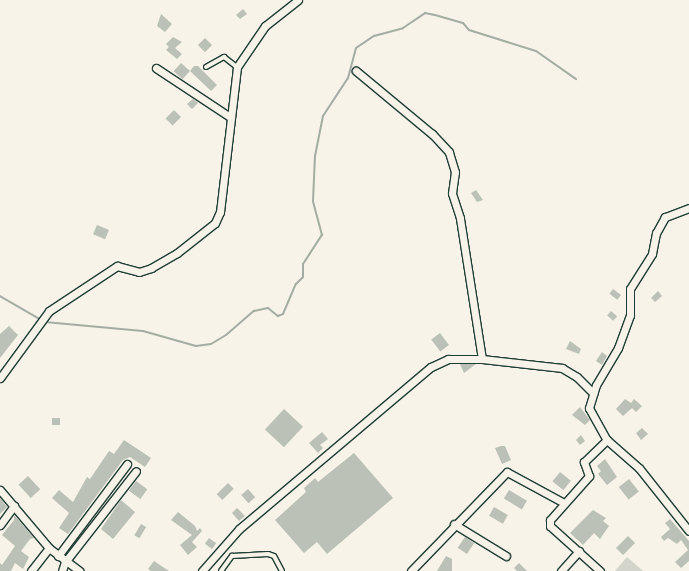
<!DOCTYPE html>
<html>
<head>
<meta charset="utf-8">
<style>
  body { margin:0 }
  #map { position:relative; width:689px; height:571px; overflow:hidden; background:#f7f3e8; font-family:Dekko,sans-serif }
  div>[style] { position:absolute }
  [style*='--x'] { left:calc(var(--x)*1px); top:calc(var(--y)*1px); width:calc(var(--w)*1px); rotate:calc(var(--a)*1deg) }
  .green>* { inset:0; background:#d3d5ca }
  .stream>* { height:2px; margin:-1px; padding:0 1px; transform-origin:1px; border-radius:1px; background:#a4ada3 }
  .building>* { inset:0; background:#bbc1b6; transform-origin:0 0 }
  .roads { filter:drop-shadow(1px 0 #1f3d34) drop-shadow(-1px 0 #1f3d34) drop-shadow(0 1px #1f3d34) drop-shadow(0 -1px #1f3d34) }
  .lane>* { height:4px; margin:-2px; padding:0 2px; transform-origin:2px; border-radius:2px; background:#f7f3e8 }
  .street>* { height:7px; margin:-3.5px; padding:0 3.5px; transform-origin:3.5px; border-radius:3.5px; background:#f7f3e8 }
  span { translate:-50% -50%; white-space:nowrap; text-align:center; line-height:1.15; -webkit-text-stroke:4.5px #f7f3e8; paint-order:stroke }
</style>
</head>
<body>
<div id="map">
  <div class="green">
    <i style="clip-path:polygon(627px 557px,643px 571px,615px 571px)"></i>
  </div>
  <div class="stream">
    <i style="--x:0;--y:296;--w:48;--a:30.3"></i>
    <i style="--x:45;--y:322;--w:98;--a:5.2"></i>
    <i style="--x:143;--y:331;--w:55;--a:15.8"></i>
    <i style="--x:196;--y:346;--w:15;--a:-8"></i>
    <i style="--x:211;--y:344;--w:17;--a:-31"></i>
    <i style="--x:226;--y:335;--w:37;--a:-41"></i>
    <i style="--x:254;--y:311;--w:14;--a:-12"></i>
    <i style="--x:268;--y:308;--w:13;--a:39"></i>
    <i style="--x:278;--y:316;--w:5;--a:-22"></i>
    <i style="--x:283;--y:314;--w:33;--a:-67"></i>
    <i style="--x:296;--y:284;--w:10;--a:-45"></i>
    <i style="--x:303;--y:277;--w:13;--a:-90"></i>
    <i style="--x:303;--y:264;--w:35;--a:-57"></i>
    <i style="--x:322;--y:235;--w:35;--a:-105"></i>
    <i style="--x:313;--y:201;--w:45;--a:-87.5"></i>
    <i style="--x:315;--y:156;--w:41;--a:-78.7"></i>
    <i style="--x:323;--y:116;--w:45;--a:-56.7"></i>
    <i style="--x:348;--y:78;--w:31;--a:-75"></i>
    <i style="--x:356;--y:48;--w:22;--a:-34"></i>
    <i style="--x:374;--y:36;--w:30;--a:-15"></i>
    <i style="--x:403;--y:28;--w:27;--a:-34"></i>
    <i style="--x:425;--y:13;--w:10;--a:11"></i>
    <i style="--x:435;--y:15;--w:29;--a:16"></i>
    <i style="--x:463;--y:23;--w:9;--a:49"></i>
    <i style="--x:469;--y:30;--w:70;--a:17.4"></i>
    <i style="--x:536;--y:51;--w:49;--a:35"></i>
  </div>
  <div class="building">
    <i style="clip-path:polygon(243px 9px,247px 14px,240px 19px,236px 15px)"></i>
    <i style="clip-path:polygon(161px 14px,172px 24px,165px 32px,157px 26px)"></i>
    <i style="clip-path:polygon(173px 37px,182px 42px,175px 48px,182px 54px,177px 59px,166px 50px,169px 47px,166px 44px)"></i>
    <i style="left:205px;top:38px;width:10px;height:10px;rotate:45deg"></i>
    <i style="left:181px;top:63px;width:12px;height:11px;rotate:42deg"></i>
    <i style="clip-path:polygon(194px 66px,198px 66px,217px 85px,211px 91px,190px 71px)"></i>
    <i style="clip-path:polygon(193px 99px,198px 103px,192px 109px,187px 104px)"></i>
    <i style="left:174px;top:110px;width:10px;height:12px;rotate:45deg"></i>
    <i style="clip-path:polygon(476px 190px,483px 200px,477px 202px,471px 193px)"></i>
    <i style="left:97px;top:225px;width:13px;height:10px;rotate:23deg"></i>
    <i style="left:613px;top:289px;width:10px;height:6px;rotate:37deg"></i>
    <i style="clip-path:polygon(658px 291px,662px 296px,655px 302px,651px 298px)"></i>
    <i style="left:611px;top:311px;width:8px;height:6px;rotate:40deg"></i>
    <i style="clip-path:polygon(9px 326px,18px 335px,0 358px,0 334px)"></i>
    <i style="left:440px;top:333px;width:15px;height:11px;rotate:53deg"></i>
    <i style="clip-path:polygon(570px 341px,581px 349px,579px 354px,566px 349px)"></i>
    <i style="clip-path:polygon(602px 352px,607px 356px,602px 365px,596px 361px)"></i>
    <i style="clip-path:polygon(460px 364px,476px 364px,464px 373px)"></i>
    <i style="clip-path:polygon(625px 399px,631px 403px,634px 399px,642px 406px,636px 412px,632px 408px,623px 416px,616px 409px)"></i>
    <i style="clip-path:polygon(580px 407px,590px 420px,585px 425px,572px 415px)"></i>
    <i style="left:284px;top:409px;width:26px;height:28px;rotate:43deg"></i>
    <i style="left:52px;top:418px;width:8px;height:7px"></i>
    <i style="clip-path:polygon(642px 428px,648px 434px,641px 440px,636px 433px)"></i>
    <i style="clip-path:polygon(322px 432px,328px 439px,320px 445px,323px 448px,318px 453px,309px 443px)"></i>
    <i style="clip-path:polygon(581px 435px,585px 441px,580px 445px,576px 440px)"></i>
    <i style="clip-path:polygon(124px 440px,151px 458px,145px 467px,130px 457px,123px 460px,68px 534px,59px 528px,69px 513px,52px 498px,59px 490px,73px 502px,87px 477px,90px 479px,109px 451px,114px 454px)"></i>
    <i style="clip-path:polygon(501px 446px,505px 446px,511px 460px,502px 464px,495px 448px)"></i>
    <i style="clip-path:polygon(354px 453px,393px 498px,327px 554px,317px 542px,304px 553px,275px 520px,306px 492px,304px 488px,315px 478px,318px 482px)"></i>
    <i style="clip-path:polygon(605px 459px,617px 477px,607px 485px,598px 474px,601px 471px,597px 466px)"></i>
    <i style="left:560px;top:472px;width:14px;height:12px;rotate:39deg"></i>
    <i style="left:28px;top:476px;width:18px;height:13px;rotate:47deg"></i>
    <i style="left:629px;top:479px;width:16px;height:13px;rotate:52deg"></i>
    <i style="left:136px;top:481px;width:14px;height:12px;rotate:36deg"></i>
    <i style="left:228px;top:483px;width:8px;height:16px;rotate:45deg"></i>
    <i style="left:248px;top:489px;width:11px;height:9px;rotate:49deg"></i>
    <i style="left:509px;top:490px;width:21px;height:10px;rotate:31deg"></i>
    <i style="clip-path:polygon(0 498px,7px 507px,0 514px)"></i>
    <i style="clip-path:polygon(121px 500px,135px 512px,113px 539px,101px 529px)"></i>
    <i style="left:494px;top:507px;width:16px;height:10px;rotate:30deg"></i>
    <i style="clip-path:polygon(237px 508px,245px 516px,239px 521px,232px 513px)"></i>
    <i style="clip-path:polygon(593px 510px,606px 518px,603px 521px,609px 526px,600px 539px,594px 533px,583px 545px,570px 533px)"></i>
    <i style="clip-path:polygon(178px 512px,195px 526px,197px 531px,200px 528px,202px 531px,192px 542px,197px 547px,188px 555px,180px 545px,192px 535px,171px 520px)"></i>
    <i style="clip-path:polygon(14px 515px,34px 538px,30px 539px,21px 551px,29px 557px,23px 569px,15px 563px,11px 571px,0 571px,0 563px,2px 565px,15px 546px,2px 535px,14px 520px)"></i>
    <i style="clip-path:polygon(670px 519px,689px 541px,689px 561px,681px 568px,675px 562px,688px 550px,681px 540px,677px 544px,668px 538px,664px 541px,661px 537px,670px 529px,665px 523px)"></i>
    <i style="left:141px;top:524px;width:6px;height:13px;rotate:31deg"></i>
    <i style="left:628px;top:536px;width:10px;height:17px;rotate:45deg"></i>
    <i style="left:465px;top:537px;width:11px;height:13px;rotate:34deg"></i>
    <i style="left:209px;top:538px;width:9px;height:7px;rotate:36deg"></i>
    <i style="clip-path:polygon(446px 556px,452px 559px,452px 571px,437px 571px)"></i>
    <i style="clip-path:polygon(154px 561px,169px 571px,151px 571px,148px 569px)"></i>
    <i style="clip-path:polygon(519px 563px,527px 571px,517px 571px,514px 568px)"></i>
  </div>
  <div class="roads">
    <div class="lane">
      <i style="--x:206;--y:67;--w:21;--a:-29"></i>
      <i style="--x:224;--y:57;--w:16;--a:38"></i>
      <i style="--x:221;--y:571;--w:19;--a:-54"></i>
      <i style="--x:232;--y:556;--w:36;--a:-3"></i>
      <i style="--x:268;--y:554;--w:6;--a:18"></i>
      <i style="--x:274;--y:556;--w:17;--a:62"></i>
    </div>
    <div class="street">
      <i style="--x:156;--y:68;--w:89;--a:33.5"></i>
      <i style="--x:689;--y:208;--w:26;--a:159"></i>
      <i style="--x:665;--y:217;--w:18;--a:119"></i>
      <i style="--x:656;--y:233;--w:21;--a:101"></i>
      <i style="--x:652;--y:254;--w:41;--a:122.2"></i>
      <i style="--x:630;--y:289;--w:26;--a:90"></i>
      <i style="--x:630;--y:315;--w:35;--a:110"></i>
      <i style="--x:618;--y:348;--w:43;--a:120.7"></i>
      <i style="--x:596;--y:385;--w:24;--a:107"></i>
      <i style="--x:589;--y:408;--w:37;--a:61"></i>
      <i style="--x:607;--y:440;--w:43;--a:41.2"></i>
      <i style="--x:639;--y:468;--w:80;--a:51.6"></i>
      <i style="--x:482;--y:359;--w:81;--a:6.4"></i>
      <i style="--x:562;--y:368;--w:17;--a:31"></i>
      <i style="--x:577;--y:377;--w:23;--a:45"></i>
      <i style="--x:0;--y:378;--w:83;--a:-53.8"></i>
      <i style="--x:49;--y:311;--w:82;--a:-33.5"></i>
      <i style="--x:117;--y:266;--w:23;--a:15"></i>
      <i style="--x:139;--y:272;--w:13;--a:-18"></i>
      <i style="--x:151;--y:268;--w:30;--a:-30"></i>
      <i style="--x:177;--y:253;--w:48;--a:-38.3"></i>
      <i style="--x:215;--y:223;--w:12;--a:-66"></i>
      <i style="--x:220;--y:212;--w:146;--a:-83.3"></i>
      <i style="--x:237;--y:67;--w:50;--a:-55.7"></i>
      <i style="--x:265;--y:26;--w:42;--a:-38.2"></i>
      <i style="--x:0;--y:490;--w:76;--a:49.8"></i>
      <i style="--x:49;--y:548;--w:38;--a:37"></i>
      <i style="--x:454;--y:524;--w:61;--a:31.6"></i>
      <i style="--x:0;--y:525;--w:24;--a:-54"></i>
      <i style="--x:58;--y:556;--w:115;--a:-53.1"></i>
      <i style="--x:31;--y:571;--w:29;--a:-52"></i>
      <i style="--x:62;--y:571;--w:9;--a:-72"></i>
      <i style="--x:65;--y:562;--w:115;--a:-52"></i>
      <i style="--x:202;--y:571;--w:56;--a:-48.6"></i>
      <i style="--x:239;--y:529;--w:251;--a:-40.2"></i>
      <i style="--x:431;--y:367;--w:19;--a:-25"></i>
      <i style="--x:448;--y:359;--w:34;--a:0"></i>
      <i style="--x:482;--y:359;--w:143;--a:-98.9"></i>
      <i style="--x:460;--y:218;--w:26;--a:-108"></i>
      <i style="--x:452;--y:193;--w:21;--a:-82"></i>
      <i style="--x:455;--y:172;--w:21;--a:-107"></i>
      <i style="--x:449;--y:152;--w:25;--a:-133"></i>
      <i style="--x:432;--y:134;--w:99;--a:-140.3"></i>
      <i style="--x:411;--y:571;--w:138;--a:-45.9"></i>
      <i style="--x:507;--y:472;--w:65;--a:28.5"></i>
      <i style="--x:561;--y:571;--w:27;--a:-48"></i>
      <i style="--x:600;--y:571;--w:67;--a:-138"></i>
      <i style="--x:550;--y:526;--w:6;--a:-90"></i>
      <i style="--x:550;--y:520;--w:59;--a:-48.4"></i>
      <i style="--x:589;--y:476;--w:15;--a:-110"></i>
      <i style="--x:584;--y:462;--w:32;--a:-44"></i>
    </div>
  </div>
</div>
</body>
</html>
